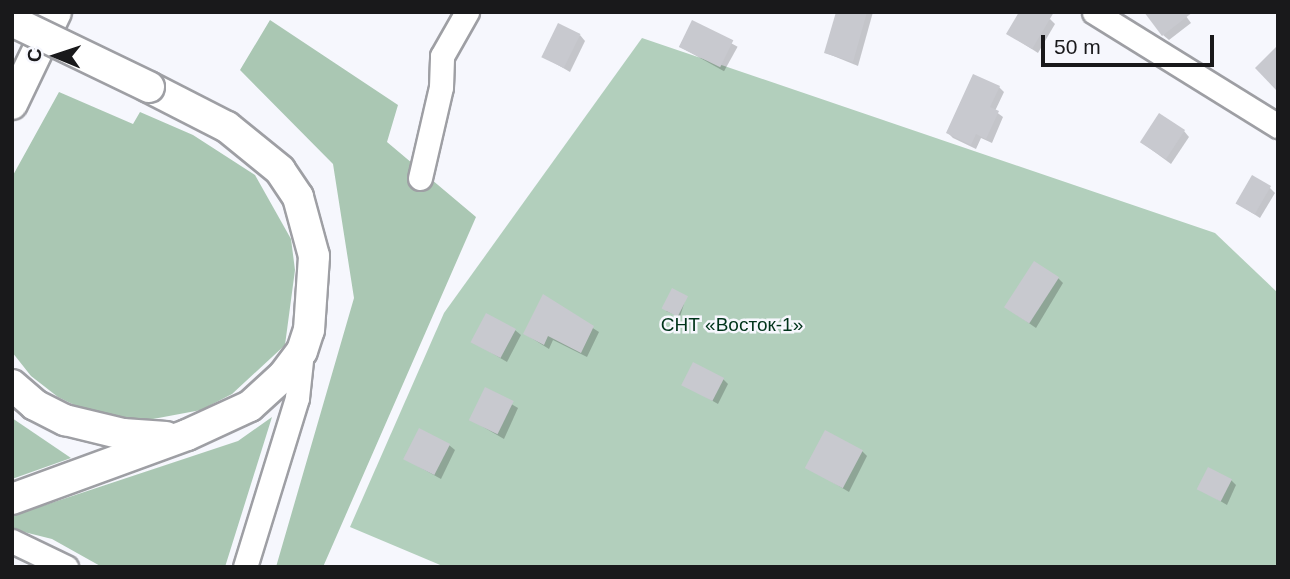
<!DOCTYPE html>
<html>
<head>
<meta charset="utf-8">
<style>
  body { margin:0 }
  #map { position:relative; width:1290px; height:579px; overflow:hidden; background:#f6f7fd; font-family:Arial,sans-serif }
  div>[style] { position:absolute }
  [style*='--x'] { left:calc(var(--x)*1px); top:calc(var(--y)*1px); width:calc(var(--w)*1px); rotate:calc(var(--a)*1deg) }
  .green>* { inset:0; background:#b2cfbc }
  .forest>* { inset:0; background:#aac7b3 }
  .shadow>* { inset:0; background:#0003; transform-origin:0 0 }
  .building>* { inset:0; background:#c8c9cf; transform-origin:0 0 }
  .roads { filter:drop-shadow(2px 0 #9e9fa4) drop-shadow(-2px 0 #9e9fa4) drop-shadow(0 2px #9e9fa4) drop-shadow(0 -2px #9e9fa4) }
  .minor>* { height:23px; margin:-11.5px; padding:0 11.5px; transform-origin:11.5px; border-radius:11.5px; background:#fff }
  .major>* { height:30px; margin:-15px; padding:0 15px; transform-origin:15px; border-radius:15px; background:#fff }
  .bridges { filter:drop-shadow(2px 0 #9e9fa4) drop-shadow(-2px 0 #9e9fa4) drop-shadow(0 2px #9e9fa4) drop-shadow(0 -2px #9e9fa4) }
  .major-bridge>* { height:30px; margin:-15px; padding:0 15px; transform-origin:15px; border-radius:15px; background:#fff }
  span { translate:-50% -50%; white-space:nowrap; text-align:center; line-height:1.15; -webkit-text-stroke:5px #f6f7fd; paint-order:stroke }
  .park-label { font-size:19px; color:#00341a }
  .frame { position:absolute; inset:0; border:14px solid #19191b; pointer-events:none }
  .north { position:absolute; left:21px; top:21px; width:70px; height:70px; -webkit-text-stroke:5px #f6f7fd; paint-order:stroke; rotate:272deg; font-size:19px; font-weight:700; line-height:28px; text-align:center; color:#19191b }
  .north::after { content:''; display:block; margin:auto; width:24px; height:32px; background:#19191b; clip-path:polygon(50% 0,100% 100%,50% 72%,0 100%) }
  .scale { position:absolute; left:1041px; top:35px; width:173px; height:32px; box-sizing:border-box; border:4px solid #19191b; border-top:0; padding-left:9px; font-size:21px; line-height:24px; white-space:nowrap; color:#19191b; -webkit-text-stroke:5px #f6f7fd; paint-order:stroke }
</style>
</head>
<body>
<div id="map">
  <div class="green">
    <i style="clip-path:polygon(642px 38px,1215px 233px,1278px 293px,1278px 567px,445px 567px,350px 527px,444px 313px)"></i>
  </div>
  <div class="forest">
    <i style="clip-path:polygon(270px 20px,398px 105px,387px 142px,476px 217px,323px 567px,276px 567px,354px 298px,333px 164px,240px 70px)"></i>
    <i style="clip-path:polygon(59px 92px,133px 124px,140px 112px,193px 135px,255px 175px,291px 239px,295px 270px,285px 345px,232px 394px,201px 410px,137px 422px,91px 413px,58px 397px,31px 376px,12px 352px,12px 177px)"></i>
    <i style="clip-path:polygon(272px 417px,225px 567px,102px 567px,52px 539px,12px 529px,12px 516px,238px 441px)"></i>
    <i style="clip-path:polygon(12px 418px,71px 458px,12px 479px)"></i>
  </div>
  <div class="shadow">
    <i style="clip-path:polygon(838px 12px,873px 12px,858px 66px,826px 53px)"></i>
    <i style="clip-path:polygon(1183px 12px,1191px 23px,1169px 40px,1163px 35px)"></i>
    <i style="clip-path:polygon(1050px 19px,1055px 24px,1038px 53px,1008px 34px)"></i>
    <i style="left:693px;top:22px;width:51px;height:28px;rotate:29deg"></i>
    <i style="clip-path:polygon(580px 35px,585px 41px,570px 72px,544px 57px)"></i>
    <i style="clip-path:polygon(999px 87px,1004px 92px,995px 111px,1003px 117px,992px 143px,981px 138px,976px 149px,953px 138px,948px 133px)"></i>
    <i style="clip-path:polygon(1184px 131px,1189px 137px,1171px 164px,1141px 142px)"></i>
    <i style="clip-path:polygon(1269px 187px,1275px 193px,1260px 218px,1237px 203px)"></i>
    <i style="clip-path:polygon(1058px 278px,1063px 283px,1036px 328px,1007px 308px)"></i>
    <i style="clip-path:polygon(544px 297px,599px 332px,587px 357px,553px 340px,549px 349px,525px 334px)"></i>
    <i style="clip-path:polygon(686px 297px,680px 317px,666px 311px)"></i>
    <i style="clip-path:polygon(515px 330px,521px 335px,507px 362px,473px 342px)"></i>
    <i style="clip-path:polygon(723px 379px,728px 384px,718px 404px,683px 384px)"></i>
    <i style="clip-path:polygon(486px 389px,518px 408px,504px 439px,471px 420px)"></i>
    <i style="clip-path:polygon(449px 445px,455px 450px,441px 479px,405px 459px)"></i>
    <i style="clip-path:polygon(862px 451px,867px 456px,849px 492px,807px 467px)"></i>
    <i style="clip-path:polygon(1231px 480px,1236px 485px,1227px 505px,1200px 489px)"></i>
  </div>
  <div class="building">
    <i style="clip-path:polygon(836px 12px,867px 12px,853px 62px,824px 53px)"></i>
    <i style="clip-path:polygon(1019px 12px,1054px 12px,1032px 49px,1006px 34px)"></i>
    <i style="clip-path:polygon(1144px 12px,1193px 12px,1162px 36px)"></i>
    <i style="left:692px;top:20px;width:46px;height:30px;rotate:26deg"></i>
    <i style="left:558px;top:23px;width:25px;height:38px;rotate:26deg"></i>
    <i style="clip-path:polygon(1278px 45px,1278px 92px,1255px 68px)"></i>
    <i style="clip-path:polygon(973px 74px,1000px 86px,990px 107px,999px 111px,986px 139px,976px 134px,971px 145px,946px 133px)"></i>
    <i style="left:1159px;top:113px;width:31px;height:35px;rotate:33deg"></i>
    <i style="left:1252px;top:175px;width:22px;height:33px;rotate:30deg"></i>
    <i style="left:1034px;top:261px;width:30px;height:55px;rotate:33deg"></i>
    <i style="left:672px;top:288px;width:18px;height:23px;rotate:27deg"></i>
    <i style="clip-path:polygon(543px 294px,594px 326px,581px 353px,548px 336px,544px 345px,523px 334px)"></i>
    <i style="left:486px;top:313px;width:34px;height:33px;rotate:28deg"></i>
    <i style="left:693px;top:362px;width:35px;height:26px;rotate:27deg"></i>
    <i style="left:485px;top:387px;width:32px;height:37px;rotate:26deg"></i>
    <i style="left:419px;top:428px;width:35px;height:35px;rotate:27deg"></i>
    <i style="left:825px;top:430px;width:43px;height:43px;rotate:28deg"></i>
    <i style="left:1208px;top:467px;width:27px;height:25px;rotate:27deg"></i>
  </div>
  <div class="roads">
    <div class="minor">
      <i style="--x:1094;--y:12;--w:216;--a:31.8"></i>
      <i style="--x:420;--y:178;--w:93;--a:-77"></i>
      <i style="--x:441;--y:87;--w:31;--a:-88"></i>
      <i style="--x:442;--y:56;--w:51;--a:-60.4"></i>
      <i style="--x:12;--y:541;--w:60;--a:25.7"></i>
      <i style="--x:245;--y:567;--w:177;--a:-72.9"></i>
      <i style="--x:297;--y:398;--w:47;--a:-83.9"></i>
    </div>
    <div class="major">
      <i style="--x:12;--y:104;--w:102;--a:-64.4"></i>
      <i style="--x:12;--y:385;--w:30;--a:41"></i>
      <i style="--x:35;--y:405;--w:34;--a:27"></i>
      <i style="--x:65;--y:420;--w:60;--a:13.6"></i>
      <i style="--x:123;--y:434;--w:43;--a:4"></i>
      <i style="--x:12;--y:499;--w:186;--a:-20.1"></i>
      <i style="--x:187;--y:435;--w:69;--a:-24.7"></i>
      <i style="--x:250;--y:406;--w:45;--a:-42.3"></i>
      <i style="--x:283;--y:376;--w:31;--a:-53"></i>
      <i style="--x:302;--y:351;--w:22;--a:-72"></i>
      <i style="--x:309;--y:330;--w:74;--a:-86.1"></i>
      <i style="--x:314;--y:256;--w:61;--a:-105.2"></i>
      <i style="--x:298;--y:197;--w:32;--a:-124"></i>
      <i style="--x:280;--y:170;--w:68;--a:-140.9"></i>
      <i style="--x:227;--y:127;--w:88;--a:-152.9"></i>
    </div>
  </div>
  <div class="bridges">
    <div class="major-bridge">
      <i style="--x:12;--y:21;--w:152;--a:25.7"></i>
    </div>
  </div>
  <div class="park-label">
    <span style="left:732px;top:325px">СНТ «Восток-1»</span>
  </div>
  <div class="frame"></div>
  <div class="north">С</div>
  <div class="scale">50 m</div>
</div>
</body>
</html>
